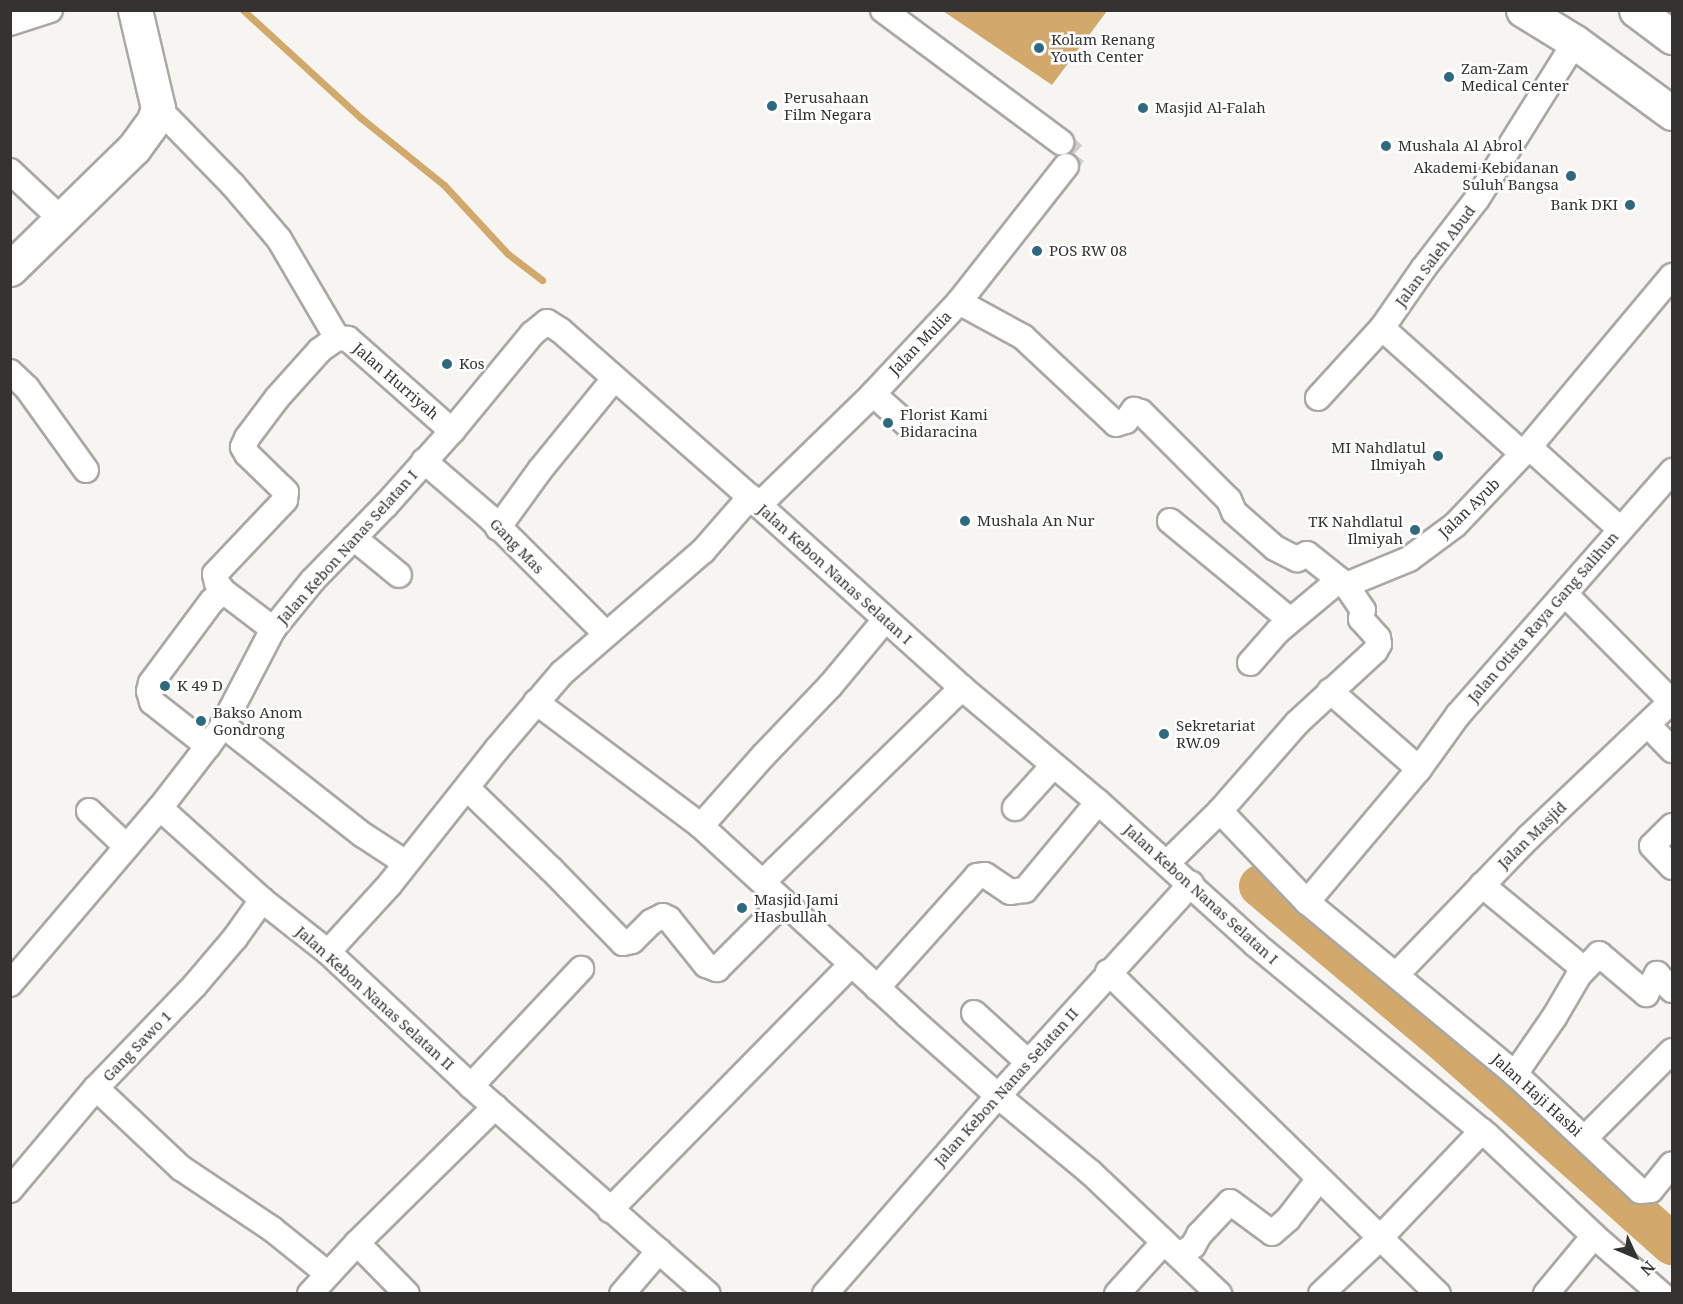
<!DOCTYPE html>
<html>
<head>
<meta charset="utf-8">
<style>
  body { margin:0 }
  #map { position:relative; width:1683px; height:1304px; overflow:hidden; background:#f7f5f1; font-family:"Noto Serif",serif }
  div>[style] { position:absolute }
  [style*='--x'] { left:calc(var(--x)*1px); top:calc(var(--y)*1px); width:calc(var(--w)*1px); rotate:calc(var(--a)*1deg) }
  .water>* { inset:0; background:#d2a86b }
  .stream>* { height:7px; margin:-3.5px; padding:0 3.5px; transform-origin:3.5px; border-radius:3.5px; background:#d2a86b }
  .river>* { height:42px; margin:-21px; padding:0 21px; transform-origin:21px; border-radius:21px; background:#d2a86b }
  .street-tunnel>* { height:24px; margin-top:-12px; transform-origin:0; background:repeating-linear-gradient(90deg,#d0cecb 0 24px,transparent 0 36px) }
  .roads { filter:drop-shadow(2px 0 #aaa8a5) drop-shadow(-2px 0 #aaa8a5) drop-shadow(0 2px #aaa8a5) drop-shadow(0 -2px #aaa8a5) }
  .street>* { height:24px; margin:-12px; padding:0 12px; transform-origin:12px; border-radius:12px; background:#fff }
  .secondary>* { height:33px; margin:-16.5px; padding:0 16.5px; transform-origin:16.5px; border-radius:16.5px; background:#fff }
  .primary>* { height:33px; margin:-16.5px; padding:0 16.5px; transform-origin:16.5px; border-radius:16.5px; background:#fff }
  .dots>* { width:16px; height:16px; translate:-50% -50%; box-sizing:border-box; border:3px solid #fff; border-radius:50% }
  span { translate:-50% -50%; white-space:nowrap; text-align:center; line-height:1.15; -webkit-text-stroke:5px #fff; paint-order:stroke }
  .poi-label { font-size:15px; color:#343332 }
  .left { translate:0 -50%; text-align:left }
  .right { translate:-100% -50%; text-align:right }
  .street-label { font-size:15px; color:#343332 }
  .frame { position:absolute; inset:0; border:12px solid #343332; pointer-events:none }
  .north { position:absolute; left:1605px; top:1226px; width:60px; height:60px; -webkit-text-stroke:4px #fff; paint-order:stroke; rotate:134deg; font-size:16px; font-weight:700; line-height:24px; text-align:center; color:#343332 }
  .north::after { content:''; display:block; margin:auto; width:21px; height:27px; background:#343332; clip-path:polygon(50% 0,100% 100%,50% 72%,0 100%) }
</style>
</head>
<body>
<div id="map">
  <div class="water">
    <i style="clip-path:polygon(943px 11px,1107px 11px,1052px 85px)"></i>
  </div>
  <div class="stream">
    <i style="--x:243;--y:10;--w:160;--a:42.5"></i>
    <i style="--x:361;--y:118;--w:107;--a:38.9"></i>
    <i style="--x:444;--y:185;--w:94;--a:47.2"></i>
    <i style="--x:508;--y:254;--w:43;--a:37.4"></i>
  </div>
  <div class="river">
    <i style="--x:1260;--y:886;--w:239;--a:40.1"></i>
    <i style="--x:1443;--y:1040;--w:307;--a:41.7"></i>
  </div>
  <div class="street-tunnel">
    <i style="--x:1061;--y:142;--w:18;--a:43"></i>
    <i style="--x:1074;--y:154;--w:14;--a:124"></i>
  </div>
  <div class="roads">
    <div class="street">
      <i style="--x:883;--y:10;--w:222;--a:36.6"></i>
      <i style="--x:10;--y:23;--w:42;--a:-18"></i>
      <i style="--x:158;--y:108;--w:107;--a:45.8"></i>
      <i style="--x:233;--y:185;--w:71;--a:49.6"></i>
      <i style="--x:279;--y:239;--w:115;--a:59.6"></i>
      <i style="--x:10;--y:171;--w:70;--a:43.3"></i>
      <i style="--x:959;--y:302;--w:73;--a:28.7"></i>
      <i style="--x:1023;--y:337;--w:127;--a:43.1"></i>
      <i style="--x:1116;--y:424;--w:10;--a:-17"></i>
      <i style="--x:1126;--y:421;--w:14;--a:-54"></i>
      <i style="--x:1134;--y:410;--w:7;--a:16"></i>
      <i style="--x:1141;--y:412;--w:124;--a:45"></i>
      <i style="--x:1229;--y:500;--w:13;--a:67"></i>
      <i style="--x:1234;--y:512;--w:55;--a:41.3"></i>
      <i style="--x:1275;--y:548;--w:25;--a:27"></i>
      <i style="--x:1297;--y:559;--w:11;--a:-27"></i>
      <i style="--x:1307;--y:554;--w:50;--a:38.5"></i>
      <i style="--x:1346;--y:585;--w:30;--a:56"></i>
      <i style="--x:1363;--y:610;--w:9;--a:103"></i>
      <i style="--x:1361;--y:619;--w:25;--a:48"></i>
      <i style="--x:1378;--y:638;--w:6;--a:81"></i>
      <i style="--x:1379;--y:644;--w:8;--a:120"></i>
      <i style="--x:1375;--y:651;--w:106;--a:137.3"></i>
      <i style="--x:1297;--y:723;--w:117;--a:131.2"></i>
      <i style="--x:1220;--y:811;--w:74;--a:135.5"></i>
      <i style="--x:1382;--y:328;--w:189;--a:41.8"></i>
      <i style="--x:337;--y:338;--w:11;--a:5"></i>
      <i style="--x:348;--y:339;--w:139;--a:41.5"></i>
      <i style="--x:10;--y:372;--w:23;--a:43"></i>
      <i style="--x:27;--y:388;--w:101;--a:54.3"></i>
      <i style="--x:873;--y:394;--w:47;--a:41.5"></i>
      <i style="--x:1318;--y:398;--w:95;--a:-47.6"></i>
      <i style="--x:1382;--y:328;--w:72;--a:-55.2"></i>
      <i style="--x:1423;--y:269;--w:88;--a:-52.4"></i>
      <i style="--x:1477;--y:199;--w:185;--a:-58"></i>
      <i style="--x:1529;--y:447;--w:122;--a:42"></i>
      <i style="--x:424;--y:461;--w:84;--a:40.7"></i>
      <i style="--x:488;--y:516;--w:167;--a:45"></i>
      <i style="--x:759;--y:505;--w:159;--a:-44.2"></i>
      <i style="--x:873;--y:394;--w:126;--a:-46.9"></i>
      <i style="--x:959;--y:302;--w:173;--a:-51.8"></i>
      <i style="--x:1170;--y:521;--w:156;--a:39.5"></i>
      <i style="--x:498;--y:528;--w:72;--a:-54.1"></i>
      <i style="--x:540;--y:470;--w:117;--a:-50.9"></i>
      <i style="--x:354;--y:538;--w:58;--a:39.4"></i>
      <i style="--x:1346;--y:585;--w:68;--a:-22.4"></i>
      <i style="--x:1409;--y:559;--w:57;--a:-36.5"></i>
      <i style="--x:1455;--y:525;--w:108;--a:-46.5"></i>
      <i style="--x:1529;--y:447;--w:223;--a:-50.1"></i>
      <i style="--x:223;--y:591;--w:63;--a:37.2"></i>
      <i style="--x:1565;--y:594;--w:152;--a:45.3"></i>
      <i style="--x:1250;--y:663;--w:43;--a:-48.8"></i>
      <i style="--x:1278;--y:631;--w:80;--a:-39.9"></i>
      <i style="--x:1330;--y:691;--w:118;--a:41.2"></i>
      <i style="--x:536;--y:702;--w:206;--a:36.9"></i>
      <i style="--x:701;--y:826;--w:281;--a:42.5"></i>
      <i style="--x:908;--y:1016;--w:120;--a:41.6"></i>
      <i style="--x:998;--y:1096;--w:119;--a:39.6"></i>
      <i style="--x:1090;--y:1172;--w:178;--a:43.4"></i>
      <i style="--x:223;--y:725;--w:178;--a:38.2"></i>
      <i style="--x:363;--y:835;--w:51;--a:33.1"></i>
      <i style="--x:1648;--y:725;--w:35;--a:46"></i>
      <i style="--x:208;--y:746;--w:71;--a:-141.8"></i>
      <i style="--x:152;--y:702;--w:11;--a:-105"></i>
      <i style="--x:149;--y:691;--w:8;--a:-76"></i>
      <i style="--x:151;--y:683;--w:102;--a:-53.4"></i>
      <i style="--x:212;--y:601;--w:15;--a:-42"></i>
      <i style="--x:223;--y:591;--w:10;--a:-127"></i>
      <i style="--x:217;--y:583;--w:9;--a:-103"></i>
      <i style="--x:215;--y:574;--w:102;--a:-46.6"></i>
      <i style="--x:285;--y:500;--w:8;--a:-83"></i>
      <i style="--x:286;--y:492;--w:6;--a:-135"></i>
      <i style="--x:282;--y:488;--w:49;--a:-135.8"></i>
      <i style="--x:247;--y:454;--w:8;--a:-120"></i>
      <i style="--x:243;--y:447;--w:10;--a:-66"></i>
      <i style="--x:247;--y:438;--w:50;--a:-53.1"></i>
      <i style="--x:277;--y:398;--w:64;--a:-48.1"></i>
      <i style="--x:320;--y:350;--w:21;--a:-35"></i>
      <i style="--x:467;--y:788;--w:117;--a:44"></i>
      <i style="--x:551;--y:869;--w:103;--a:45.8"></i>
      <i style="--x:623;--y:943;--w:9;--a:-13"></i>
      <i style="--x:632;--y:941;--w:27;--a:-45"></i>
      <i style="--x:651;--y:922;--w:13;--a:-27"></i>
      <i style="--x:663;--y:916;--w:7;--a:27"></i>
      <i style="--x:669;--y:919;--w:59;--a:51.2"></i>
      <i style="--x:706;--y:965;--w:12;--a:20"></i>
      <i style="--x:717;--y:969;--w:93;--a:-45"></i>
      <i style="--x:160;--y:808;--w:137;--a:42"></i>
      <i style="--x:262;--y:900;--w:84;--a:38.2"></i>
      <i style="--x:328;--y:952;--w:196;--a:43.1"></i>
      <i style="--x:471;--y:1086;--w:315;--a:41.3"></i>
      <i style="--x:1015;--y:808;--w:57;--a:-47.9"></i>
      <i style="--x:89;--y:811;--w:52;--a:43.5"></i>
      <i style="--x:1220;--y:811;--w:126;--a:46.3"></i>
      <i style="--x:1307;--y:902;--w:270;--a:39.6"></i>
      <i style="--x:1515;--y:1074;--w:171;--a:43.1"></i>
      <i style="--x:1640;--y:1191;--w:11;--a:-5"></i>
      <i style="--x:1651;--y:1190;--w:33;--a:-51"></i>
      <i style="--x:701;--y:826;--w:94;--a:-48.5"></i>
      <i style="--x:763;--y:756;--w:97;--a:-46.3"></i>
      <i style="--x:830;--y:686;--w:86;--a:-50.2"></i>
      <i style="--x:1672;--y:826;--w:28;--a:135"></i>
      <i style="--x:1652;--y:846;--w:29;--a:46"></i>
      <i style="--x:763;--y:882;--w:278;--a:-44.3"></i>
      <i style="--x:1482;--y:885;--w:132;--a:39.5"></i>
      <i style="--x:1307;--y:902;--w:174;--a:-49.9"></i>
      <i style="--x:1419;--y:769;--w:67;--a:-54.2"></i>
      <i style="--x:1458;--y:715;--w:325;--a:-48.7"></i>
      <i style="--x:328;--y:952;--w:92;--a:-47.6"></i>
      <i style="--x:390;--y:884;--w:172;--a:-51.6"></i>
      <i style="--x:497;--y:749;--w:100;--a:-49.5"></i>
      <i style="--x:562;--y:673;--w:186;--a:-40.9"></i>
      <i style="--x:703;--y:551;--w:72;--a:-49"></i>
      <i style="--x:1108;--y:972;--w:461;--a:44.3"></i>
      <i style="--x:1397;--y:974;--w:190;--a:-46.1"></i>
      <i style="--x:1529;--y:837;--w:197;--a:-43.6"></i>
      <i style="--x:10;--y:984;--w:231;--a:-49.6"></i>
      <i style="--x:160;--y:808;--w:78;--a:-52.3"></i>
      <i style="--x:208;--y:746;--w:26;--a:-54"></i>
      <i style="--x:223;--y:725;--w:108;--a:-62.5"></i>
      <i style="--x:273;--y:629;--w:63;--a:-50.8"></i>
      <i style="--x:313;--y:580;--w:105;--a:-45.8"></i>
      <i style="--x:386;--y:505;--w:99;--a:-48.3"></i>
      <i style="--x:452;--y:431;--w:126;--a:-50.5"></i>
      <i style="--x:532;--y:334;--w:19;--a:-39"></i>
      <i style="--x:547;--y:322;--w:15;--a:32"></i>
      <i style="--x:560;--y:330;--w:253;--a:41.3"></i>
      <i style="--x:750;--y:497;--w:285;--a:42"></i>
      <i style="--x:962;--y:688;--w:177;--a:40"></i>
      <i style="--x:1098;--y:802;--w:212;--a:42.1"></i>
      <i style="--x:1255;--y:944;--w:301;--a:39.5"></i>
      <i style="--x:1487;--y:1135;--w:147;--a:43.3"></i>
      <i style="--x:1594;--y:1236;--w:89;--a:40.9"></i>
      <i style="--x:877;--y:988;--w:150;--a:-48.2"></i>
      <i style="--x:977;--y:876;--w:8;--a:-7"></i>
      <i style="--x:985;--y:875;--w:30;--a:34"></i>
      <i style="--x:1010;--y:892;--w:15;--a:-8"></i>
      <i style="--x:1025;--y:890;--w:114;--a:-50.3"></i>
      <i style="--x:974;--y:1013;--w:73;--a:42.2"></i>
      <i style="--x:1515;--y:1074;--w:70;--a:-55.4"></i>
      <i style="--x:1555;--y:1016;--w:48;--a:-59.7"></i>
      <i style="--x:1579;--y:975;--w:29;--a:-46"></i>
      <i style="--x:1599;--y:954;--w:62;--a:40.4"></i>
      <i style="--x:1646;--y:994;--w:23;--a:-61"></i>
      <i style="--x:1657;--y:974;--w:22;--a:47"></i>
      <i style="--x:471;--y:1086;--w:161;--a:-46.8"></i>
      <i style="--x:96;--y:1088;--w:117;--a:43.3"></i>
      <i style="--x:181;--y:1168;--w:110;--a:33.8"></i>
      <i style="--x:272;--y:1229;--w:72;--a:38.8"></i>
      <i style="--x:1585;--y:1138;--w:123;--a:-45"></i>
      <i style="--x:10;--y:1190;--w:133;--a:-49.9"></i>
      <i style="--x:96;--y:1088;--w:143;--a:-46.1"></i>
      <i style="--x:195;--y:985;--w:62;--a:-49.6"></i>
      <i style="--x:235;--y:938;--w:47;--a:-54.6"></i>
      <i style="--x:610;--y:1210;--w:345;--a:-45.5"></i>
      <i style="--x:357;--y:1243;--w:71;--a:45.6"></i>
      <i style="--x:1180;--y:1255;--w:16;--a:-35"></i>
      <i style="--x:1193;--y:1246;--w:13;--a:-61"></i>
      <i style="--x:1199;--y:1235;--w:45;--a:-46.8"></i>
      <i style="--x:1230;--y:1202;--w:52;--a:36.4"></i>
      <i style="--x:1272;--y:1233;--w:21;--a:-41"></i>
      <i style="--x:1288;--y:1219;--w:51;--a:-52.2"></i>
      <i style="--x:310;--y:1294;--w:69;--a:-47.3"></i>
      <i style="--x:357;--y:1243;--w:194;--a:-44.6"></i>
      <i style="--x:622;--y:1294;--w:57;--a:-49.3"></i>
      <i style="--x:825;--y:1294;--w:263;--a:-48.9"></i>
      <i style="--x:998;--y:1096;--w:287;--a:-47.7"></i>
      <i style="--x:1117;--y:1294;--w:70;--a:-47.9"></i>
      <i style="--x:1321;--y:1294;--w:81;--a:-43.5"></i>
      <i style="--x:1380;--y:1238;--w:148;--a:-46.4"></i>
      <i style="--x:1546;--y:1294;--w:75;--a:-50.4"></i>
    </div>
    <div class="secondary">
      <i style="--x:10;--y:269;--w:173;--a:-44.3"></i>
      <i style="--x:134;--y:148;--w:34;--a:-54"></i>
      <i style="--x:154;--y:120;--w:13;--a:-72"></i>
      <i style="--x:158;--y:108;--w:101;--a:-103.2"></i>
    </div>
    <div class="primary">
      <i style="--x:1523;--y:10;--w:61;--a:31.6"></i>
      <i style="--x:1575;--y:42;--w:120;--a:36.2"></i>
      <i style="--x:1636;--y:10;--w:45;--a:36.9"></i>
    </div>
  </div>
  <div class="dots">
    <i style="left:1039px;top:48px;background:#2d6a80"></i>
    <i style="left:1449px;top:77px;background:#2d6a80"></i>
    <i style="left:772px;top:106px;background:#2d6a80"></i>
    <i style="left:1143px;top:108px;background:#2d6a80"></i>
    <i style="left:1386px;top:146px;background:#2d6a80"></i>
    <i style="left:1571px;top:176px;background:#2d6a80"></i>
    <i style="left:1630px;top:205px;background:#2d6a80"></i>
    <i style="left:1037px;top:251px;background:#2d6a80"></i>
    <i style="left:447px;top:364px;background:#2d6a80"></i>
    <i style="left:888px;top:423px;background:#2d6a80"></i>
    <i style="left:1438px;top:456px;background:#2d6a80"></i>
    <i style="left:965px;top:521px;background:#2d6a80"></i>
    <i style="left:1415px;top:530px;background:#2d6a80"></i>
    <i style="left:165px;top:686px;background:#2d6a80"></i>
    <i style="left:201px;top:721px;background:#2d6a80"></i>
    <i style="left:1164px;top:734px;background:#2d6a80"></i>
    <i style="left:742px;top:908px;background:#2d6a80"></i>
  </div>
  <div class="poi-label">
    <span class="left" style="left:1051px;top:48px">Kolam Renang<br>Youth Center</span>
    <span class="left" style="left:1461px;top:77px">Zam-Zam<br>Medical Center</span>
    <span class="left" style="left:784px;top:106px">Perusahaan<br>Film Negara</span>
    <span class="left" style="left:1155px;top:108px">Masjid Al-Falah</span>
    <span class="left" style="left:1398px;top:146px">Mushala Al Abrol</span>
    <span class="right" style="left:1559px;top:176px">Akademi Kebidanan<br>Suluh Bangsa</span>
    <span class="right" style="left:1618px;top:205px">Bank DKI</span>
    <span class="left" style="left:1049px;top:251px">POS RW 08</span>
    <span class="left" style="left:459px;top:364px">Kos</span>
    <span class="left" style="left:900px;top:423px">Florist Kami<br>Bidaracina</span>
    <span class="right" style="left:1426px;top:456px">MI Nahdlatul<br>Ilmiyah</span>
    <span class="left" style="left:977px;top:521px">Mushala An Nur</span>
    <span class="right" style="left:1403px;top:530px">TK Nahdlatul<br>Ilmiyah</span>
    <span class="left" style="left:177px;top:686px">K 49 D</span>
    <span class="left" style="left:213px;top:721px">Bakso Anom<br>Gondrong</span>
    <span class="left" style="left:1176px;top:734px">Sekretariat<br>RW.09</span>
    <span class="left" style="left:754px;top:908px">Masjid Jami<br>Hasbullah</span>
  </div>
  <div class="street-label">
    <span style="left:1435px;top:256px;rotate:-53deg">Jalan Saleh Abud</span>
    <span style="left:920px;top:343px;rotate:-46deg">Jalan Mulia</span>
    <span style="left:396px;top:381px;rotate:41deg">Jalan Hurriyah</span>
    <span style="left:1469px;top:508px;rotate:-44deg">Jalan Ayub</span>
    <span style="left:517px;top:546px;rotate:46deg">Gang Mas</span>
    <span style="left:347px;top:547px;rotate:-48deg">Jalan Kebon Nanas Selatan I</span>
    <span style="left:835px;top:574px;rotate:42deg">Jalan Kebon Nanas Selatan I</span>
    <span style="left:1543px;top:617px;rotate:-49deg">Jalan Otista Raya Gang Salihun</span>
    <span style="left:1532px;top:835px;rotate:-44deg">Jalan Masjid</span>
    <span style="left:1201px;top:894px;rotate:42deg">Jalan Kebon Nanas Selatan I</span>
    <span style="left:375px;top:998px;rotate:42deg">Jalan Kebon Nanas Selatan II</span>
    <span style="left:137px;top:1046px;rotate:-46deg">Gang Sawo 1</span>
    <span style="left:1006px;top:1087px;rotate:-48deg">Jalan Kebon Nanas Selatan II</span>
    <span style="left:1537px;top:1095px;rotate:42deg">Jalan Haji Hasbi</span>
  </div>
  <div class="frame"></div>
  <div class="north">N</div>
</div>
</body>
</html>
